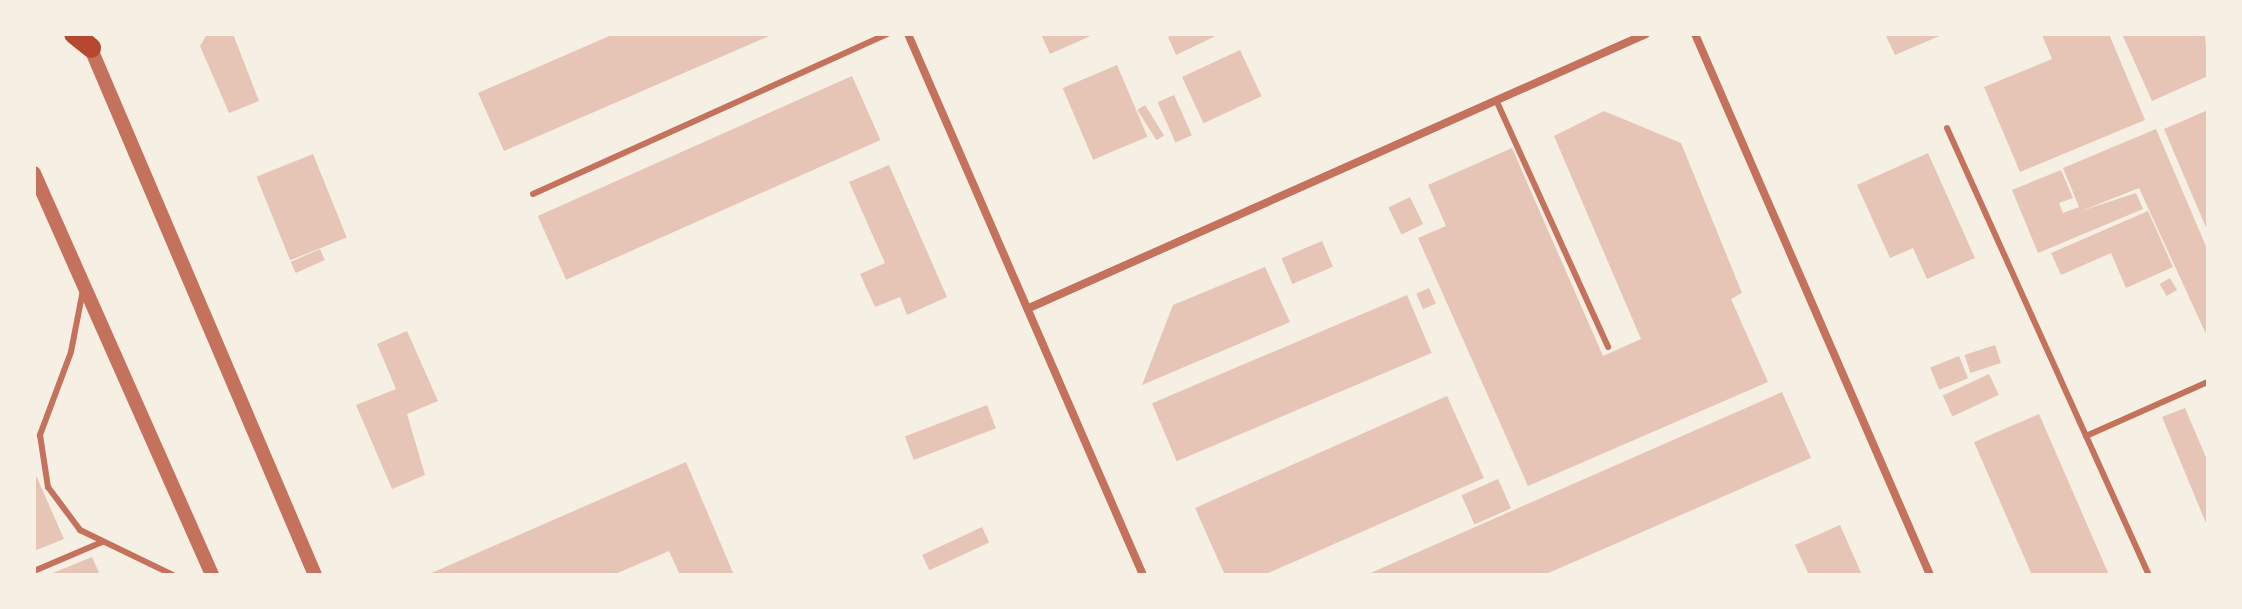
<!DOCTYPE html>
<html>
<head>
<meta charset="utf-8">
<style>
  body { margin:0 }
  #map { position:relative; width:2242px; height:609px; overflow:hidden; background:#f6efe4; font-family:"Source Sans 3",sans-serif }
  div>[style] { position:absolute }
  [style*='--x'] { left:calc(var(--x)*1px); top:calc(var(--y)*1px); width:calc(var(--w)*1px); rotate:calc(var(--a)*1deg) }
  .building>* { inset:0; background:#e6c5b7; transform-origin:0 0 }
  .service>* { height:6px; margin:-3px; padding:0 3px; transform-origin:3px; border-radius:3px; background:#c5725c }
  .minor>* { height:8px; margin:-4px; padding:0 4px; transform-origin:4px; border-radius:4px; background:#c5725c }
  .tertiary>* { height:14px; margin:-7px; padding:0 7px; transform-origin:7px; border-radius:7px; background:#c5725c }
  .primary>* { height:20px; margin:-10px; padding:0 10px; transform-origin:10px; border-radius:10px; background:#b5482f }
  span { translate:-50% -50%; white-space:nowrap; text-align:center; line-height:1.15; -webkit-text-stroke:7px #f6efe4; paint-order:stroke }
  .frame { position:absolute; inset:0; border:36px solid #f6efe4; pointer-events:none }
</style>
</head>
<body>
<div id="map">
  <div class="building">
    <i style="clip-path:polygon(207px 34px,233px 34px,259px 101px,229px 113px,200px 46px)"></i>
    <i style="clip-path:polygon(614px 34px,774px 34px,504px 151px,478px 93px)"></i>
    <i style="clip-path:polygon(1041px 34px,1095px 34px,1050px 54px)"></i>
    <i style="clip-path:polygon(1174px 34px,1220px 34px,1176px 55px,1168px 37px)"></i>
    <i style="clip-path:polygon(1885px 34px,1944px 34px,1895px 55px)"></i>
    <i style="clip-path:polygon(2109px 34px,2145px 120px,2020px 172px,1984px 87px,2052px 59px,2042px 35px)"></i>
    <i style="clip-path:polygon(2122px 34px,2205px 34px,2208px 76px,2152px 101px)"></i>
    <i style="left:1240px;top:50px;width:51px;height:64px;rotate:65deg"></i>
    <i style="left:1117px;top:65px;width:78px;height:59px;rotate:67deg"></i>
    <i style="left:852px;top:76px;width:70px;height:344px;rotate:66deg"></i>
    <i style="left:1174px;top:95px;width:44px;height:18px;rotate:66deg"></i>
    <i style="left:1145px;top:105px;width:36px;height:9px;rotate:58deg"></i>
    <i style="clip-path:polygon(2208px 110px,2208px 232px,2164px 129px)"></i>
    <i style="clip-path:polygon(1604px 111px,1681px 143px,1742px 293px,1731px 299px,1768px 382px,1528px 486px,1418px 238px,1446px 226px,1428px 185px,1512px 148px,1603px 356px,1641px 339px,1554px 136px)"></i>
    <i style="clip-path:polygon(2156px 129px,2208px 251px,2206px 334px,2139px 188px,2081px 211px,2136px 193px,2143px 209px,2038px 253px,2012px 190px,2061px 170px,2073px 198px,2059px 203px,2063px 213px,2079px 207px,2063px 168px)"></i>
    <i style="clip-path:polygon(1928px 153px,1975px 258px,1927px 279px,1913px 248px,1890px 258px,1857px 185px)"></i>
    <i style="left:313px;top:154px;width:90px;height:61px;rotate:68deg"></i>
    <i style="clip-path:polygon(889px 165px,947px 297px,907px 315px,900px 297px,875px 307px,860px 274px,885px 263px,849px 182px)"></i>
    <i style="left:1410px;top:197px;width:30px;height:24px;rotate:64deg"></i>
    <i style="clip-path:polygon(2148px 211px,2173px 267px,2126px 288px,2111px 253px,2061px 275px,2051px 253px)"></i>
    <i style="left:1322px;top:241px;width:28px;height:44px;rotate:67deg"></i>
    <i style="left:320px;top:249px;width:12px;height:32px;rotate:66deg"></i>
    <i style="clip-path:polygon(1265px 267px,1290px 322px,1142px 385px,1173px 305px)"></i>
    <i style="left:2170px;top:278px;width:14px;height:12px;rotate:60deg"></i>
    <i style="left:1429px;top:288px;width:17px;height:14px;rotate:66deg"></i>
    <i style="left:1407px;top:295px;width:63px;height:277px;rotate:67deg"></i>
    <i style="clip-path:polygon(407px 331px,438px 401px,407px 414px,425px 475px,392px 489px,356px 405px,396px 389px,377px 344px)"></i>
    <i style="left:1995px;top:345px;width:19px;height:32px;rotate:72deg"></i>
    <i style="left:1959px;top:356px;width:24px;height:31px;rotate:68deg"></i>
    <i style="left:1989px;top:374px;width:23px;height:51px;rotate:65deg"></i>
    <i style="clip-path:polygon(1782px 392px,1811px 458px,1544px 575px,1366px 575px)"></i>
    <i style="clip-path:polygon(1447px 396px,1484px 478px,1264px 575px,1225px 575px,1195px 508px)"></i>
    <i style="left:987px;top:405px;width:25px;height:88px;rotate:69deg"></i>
    <i style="clip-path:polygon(2185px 408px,2208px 462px,2208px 528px,2162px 417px)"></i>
    <i style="clip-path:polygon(2039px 414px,2109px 575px,2032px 575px,1974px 442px)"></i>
    <i style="clip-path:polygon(686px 462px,734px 575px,680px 575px,669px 551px,613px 575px,427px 575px)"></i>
    <i style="clip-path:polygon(34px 471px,64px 539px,34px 551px)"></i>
    <i style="left:1498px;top:479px;width:32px;height:40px;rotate:66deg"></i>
    <i style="clip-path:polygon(1840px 525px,1862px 575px,1809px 575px,1795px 545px)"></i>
    <i style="left:982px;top:527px;width:17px;height:66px;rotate:65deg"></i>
    <i style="clip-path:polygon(92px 557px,100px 575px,48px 575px)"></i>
  </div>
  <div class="service">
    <i style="--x:1497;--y:102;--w:269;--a:65.6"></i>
    <i style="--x:1947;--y:128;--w:491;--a:65.7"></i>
    <i style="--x:533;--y:194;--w:388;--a:-24.3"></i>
    <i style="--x:83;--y:290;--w:63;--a:101"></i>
    <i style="--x:71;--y:352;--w:89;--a:110.5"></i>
    <i style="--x:40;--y:435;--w:53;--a:81.3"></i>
    <i style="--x:48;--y:487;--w:54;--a:53.3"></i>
    <i style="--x:80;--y:530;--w:103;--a:25.8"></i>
    <i style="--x:2086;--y:436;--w:133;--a:-23.9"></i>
    <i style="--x:34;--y:571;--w:74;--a:-23.1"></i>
  </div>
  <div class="minor">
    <i style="--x:908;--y:34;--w:590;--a:66.52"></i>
    <i style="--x:1695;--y:34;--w:590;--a:66.52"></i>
    <i style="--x:1029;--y:308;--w:675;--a:-23.95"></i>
  </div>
  <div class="tertiary">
    <i style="--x:88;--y:42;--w:579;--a:66.93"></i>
    <i style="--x:34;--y:173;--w:440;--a:66.1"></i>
  </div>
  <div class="primary">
    <i style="--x:74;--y:34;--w:22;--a:39"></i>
  </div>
  <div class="frame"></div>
</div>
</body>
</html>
